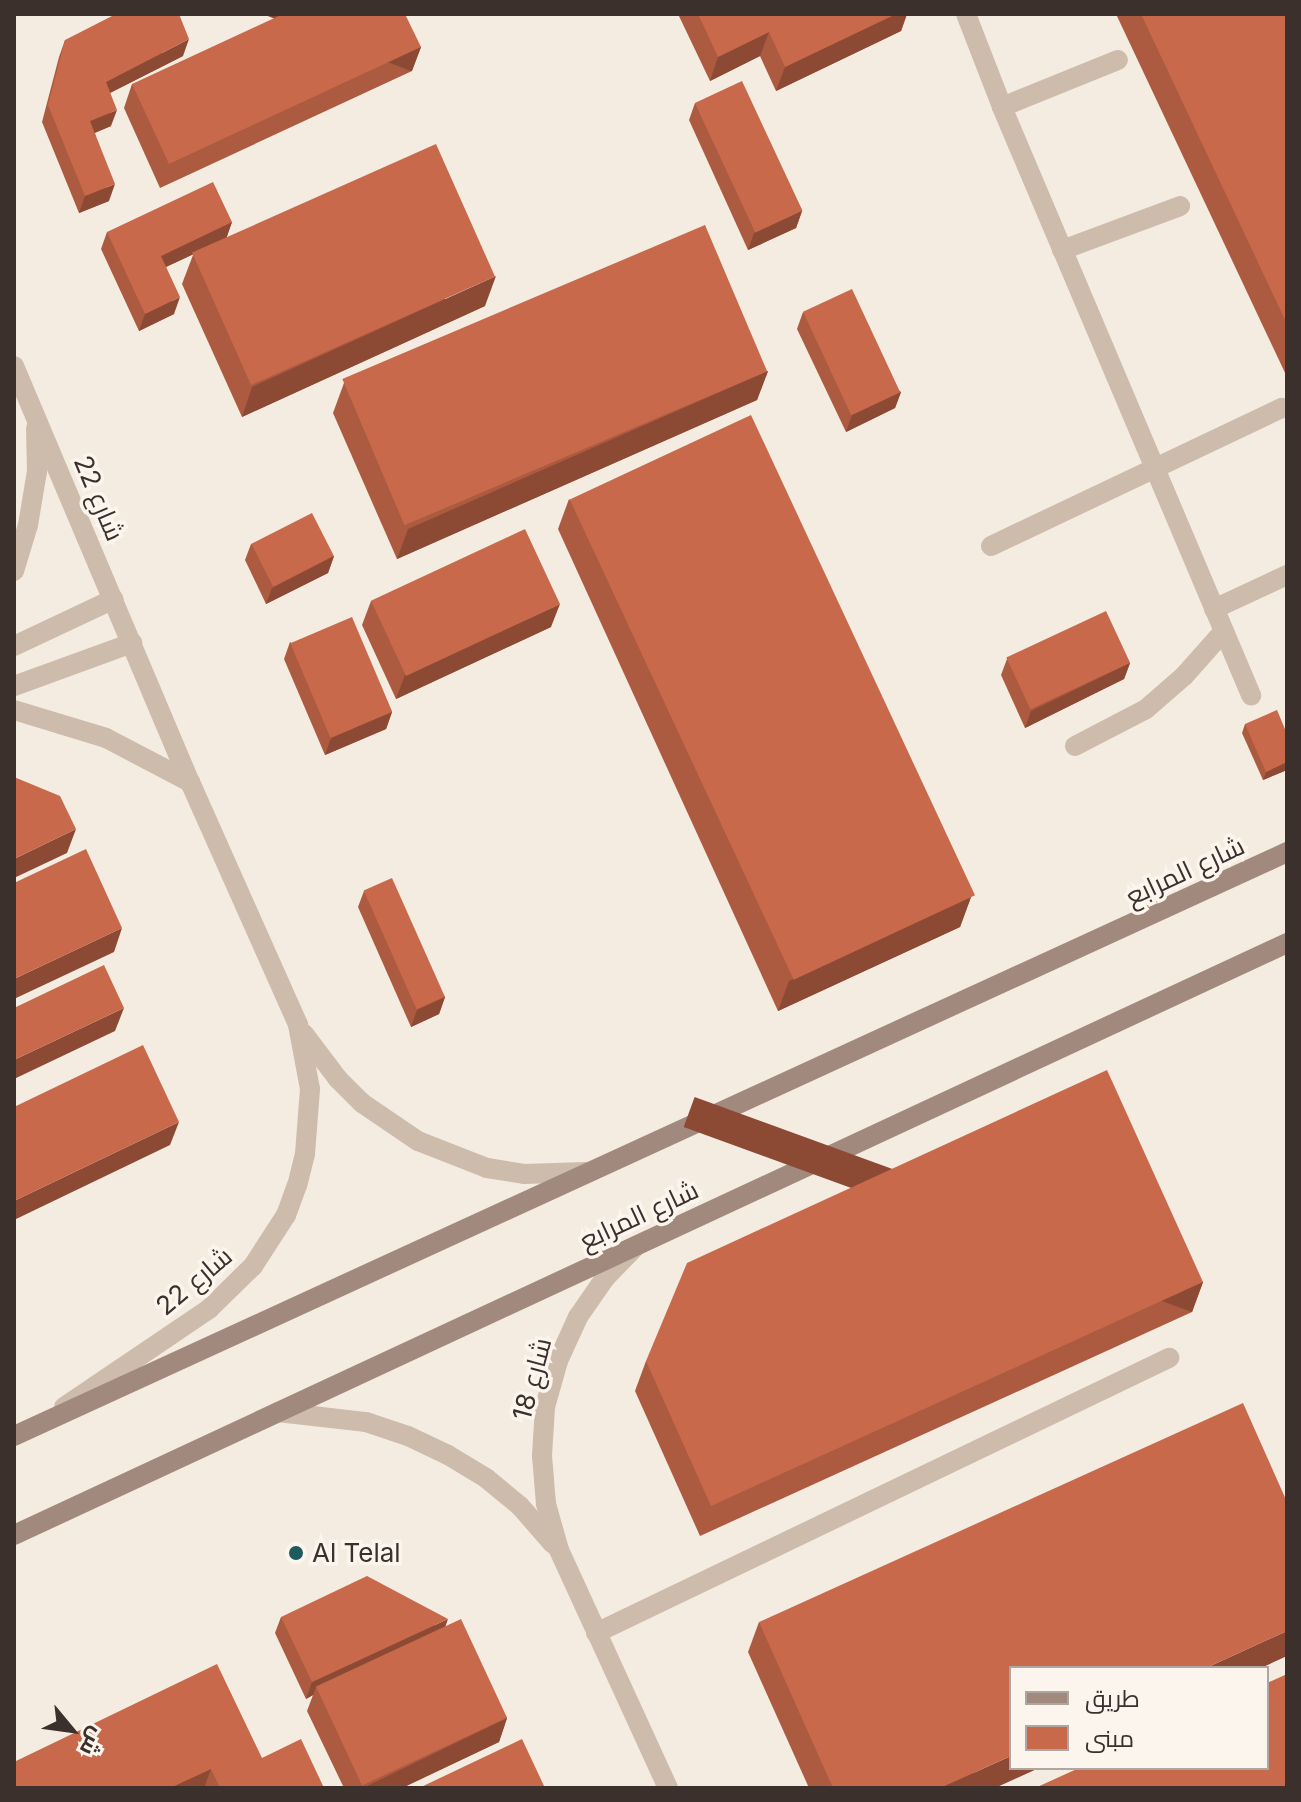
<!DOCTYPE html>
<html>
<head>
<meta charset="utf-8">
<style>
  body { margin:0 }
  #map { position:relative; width:1301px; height:1802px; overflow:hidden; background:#f4ebe1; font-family:Inter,Cairo,sans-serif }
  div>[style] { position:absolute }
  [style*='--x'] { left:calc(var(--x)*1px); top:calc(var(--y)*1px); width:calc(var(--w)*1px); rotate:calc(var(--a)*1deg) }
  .lane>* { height:20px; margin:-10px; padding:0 10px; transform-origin:10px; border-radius:10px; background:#cdbbac }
  .street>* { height:20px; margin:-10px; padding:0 10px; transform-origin:10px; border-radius:10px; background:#cdbbac }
  .secondary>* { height:20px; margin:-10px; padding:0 10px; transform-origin:10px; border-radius:10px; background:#a18a7d }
  .wall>* { inset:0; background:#ac5a40 }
  .shaded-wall>* { inset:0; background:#8c4a34; transform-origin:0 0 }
  .building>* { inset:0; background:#c8694b; transform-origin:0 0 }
  .dots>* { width:22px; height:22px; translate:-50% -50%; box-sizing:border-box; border:4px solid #fbf5ee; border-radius:50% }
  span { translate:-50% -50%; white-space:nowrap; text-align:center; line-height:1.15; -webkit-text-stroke:7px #fbf5ee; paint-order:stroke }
  .street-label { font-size:26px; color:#3b302b }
  .poi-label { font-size:26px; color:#3b302b }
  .left { translate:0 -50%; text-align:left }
  .frame { position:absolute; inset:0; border:16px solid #3b302b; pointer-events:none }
  .legend { position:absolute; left:1009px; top:1666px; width:260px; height:104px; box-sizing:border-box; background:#fbf5ee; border:2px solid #aea6a0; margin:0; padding:10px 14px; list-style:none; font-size:24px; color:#3b302b }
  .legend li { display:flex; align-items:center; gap:16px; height:40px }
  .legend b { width:40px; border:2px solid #aea6a0 }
  .north { position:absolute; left:32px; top:1690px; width:80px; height:80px; -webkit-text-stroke:6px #fbf5ee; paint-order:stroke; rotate:119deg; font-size:22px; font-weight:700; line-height:32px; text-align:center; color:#3b302b }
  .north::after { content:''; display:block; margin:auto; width:28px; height:36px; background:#3b302b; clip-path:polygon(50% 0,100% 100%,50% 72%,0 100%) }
</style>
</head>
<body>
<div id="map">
  <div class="lane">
    <i style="--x:966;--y:14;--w:100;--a:68.8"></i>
    <i style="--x:1002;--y:107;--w:639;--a:67.05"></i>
    <i style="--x:1002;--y:107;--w:125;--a:-22.1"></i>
    <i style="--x:1062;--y:250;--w:126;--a:-20.4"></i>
    <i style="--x:991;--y:546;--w:322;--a:-25.4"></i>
    <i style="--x:1214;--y:609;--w:81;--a:-25"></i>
    <i style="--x:1075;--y:746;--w:80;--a:-27.5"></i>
    <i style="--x:1146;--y:709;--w:50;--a:-41"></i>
    <i style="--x:1184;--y:676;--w:60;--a:-48.4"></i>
    <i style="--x:596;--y:1633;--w:636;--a:-25.64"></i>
  </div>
  <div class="street">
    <i style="--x:14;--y:366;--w:452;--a:67.1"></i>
    <i style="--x:190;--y:782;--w:266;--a:66"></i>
    <i style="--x:298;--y:1025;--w:65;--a:79.4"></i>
    <i style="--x:310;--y:1089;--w:65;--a:94.4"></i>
    <i style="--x:305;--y:1154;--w:32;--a:104"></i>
    <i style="--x:297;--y:1185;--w:32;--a:110"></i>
    <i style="--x:286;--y:1215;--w:61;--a:122.9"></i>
    <i style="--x:253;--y:1266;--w:62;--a:135.7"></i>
    <i style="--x:209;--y:1309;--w:175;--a:145.9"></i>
    <i style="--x:14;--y:571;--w:48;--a:-73.1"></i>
    <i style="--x:28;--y:525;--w:55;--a:-80.5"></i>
    <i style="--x:37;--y:471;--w:43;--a:-91.3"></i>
    <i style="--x:14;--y:646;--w:110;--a:-25.2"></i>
    <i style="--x:14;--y:686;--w:126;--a:-20"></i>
    <i style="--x:14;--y:710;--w:96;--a:16.9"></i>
    <i style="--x:106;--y:738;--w:95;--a:27.6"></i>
    <i style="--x:304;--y:1034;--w:56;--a:52.9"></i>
    <i style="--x:338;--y:1079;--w:34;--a:45"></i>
    <i style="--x:362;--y:1103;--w:68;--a:34.2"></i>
    <i style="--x:418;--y:1141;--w:74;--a:21.4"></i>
    <i style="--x:487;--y:1168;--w:37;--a:9"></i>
    <i style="--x:524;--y:1174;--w:62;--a:-1.8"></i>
    <i style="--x:636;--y:1246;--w:45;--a:134.1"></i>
    <i style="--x:605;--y:1278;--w:47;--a:124.7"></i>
    <i style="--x:578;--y:1317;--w:48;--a:114.4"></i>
    <i style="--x:558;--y:1361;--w:48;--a:105.8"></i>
    <i style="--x:545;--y:1407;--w:49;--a:93.5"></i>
    <i style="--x:542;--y:1456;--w:48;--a:85.2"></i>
    <i style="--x:546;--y:1504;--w:48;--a:74.2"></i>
    <i style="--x:559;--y:1550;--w:262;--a:65.4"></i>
    <i style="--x:278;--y:1412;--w:89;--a:6.5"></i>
    <i style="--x:366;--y:1422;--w:44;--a:18.4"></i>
    <i style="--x:408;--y:1436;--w:44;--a:25.4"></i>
    <i style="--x:448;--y:1455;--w:44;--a:31.2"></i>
    <i style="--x:486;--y:1478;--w:44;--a:39.5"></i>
    <i style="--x:520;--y:1506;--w:50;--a:49"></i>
  </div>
  <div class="secondary">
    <i style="--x:14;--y:1436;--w:1401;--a:-24.64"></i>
    <i style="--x:14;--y:1535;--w:1404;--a:-24.94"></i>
  </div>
  <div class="wall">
    <i style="clip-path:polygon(678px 14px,907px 14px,901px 31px,776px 91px,760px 56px,710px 81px)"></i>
    <i style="clip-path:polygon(1116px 14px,1287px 14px,1287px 377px)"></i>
    <i style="clip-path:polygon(65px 40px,183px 56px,110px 93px,111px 126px,95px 133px,109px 201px,79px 213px,42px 122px,59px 57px)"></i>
    <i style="clip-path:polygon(421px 47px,412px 71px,160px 188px,124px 108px,132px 84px)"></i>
    <i style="clip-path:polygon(695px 103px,802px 211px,796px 228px,748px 250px,689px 120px)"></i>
    <i style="clip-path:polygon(232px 222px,226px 239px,166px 267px,174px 314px,139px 331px,101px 249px,107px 232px)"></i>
    <i style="clip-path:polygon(193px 255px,485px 306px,242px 417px,182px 284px)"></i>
    <i style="clip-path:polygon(803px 312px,901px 392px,895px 408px,846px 432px,797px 329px)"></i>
    <i style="clip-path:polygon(768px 371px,757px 400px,397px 559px,333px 413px,344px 383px)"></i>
    <i style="clip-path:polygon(569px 499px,971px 897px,960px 927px,778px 1011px,558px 529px)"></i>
    <i style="clip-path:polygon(251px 544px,334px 556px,328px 573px,266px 604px,245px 560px)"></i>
    <i style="clip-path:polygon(371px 601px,551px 627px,396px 699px,362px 625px)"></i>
    <i style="clip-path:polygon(290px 642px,392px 712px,386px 729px,325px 755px,284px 659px)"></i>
    <i style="clip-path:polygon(1007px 659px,1130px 663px,1124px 679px,1025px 728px,1001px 675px)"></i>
    <i style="clip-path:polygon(1245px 724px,1287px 734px,1287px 770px,1263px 780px,1242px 733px)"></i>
    <i style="clip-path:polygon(364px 891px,445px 997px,439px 1014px,411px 1027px,358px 907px)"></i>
    <i style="clip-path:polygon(1203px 1282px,1192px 1312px,700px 1536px,635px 1391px,646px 1361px)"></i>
    <i style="clip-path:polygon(281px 1617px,445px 1626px,507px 1718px,499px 1742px,402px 1788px,344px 1788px,307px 1711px,313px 1695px,306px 1699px,275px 1633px)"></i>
    <i style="clip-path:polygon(759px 1622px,995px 1788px,809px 1788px,748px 1652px)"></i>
    <i style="clip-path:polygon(262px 1758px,324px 1788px,14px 1788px)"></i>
  </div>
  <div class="shaded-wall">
    <i style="clip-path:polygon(896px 14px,907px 14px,901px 31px,776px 91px,785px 67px)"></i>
    <i style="clip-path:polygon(769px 32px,760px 56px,710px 81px,718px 57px)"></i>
    <i style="clip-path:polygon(189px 39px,183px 56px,100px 98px,106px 82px)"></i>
    <i style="left:421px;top:47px;width:26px;height:278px;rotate:111deg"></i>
    <i style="clip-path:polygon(117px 110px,111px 126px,84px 137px,90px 121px)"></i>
    <i style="clip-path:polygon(115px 184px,109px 201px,79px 213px,85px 196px)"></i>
    <i style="clip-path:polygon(802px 211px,796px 228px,748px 250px,754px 233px)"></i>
    <i style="clip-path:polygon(232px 222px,226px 239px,155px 272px,161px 256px)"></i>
    <i style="clip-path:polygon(496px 276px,485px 306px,242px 417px,252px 387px)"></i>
    <i style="clip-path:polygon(180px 297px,174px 314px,139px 331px,145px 314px)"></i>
    <i style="clip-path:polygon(768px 371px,757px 400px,397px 559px,408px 529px)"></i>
    <i style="clip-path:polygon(901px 392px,895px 408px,846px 432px,852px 415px)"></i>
    <i style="clip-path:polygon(334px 556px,328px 573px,266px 604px,272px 588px)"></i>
    <i style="clip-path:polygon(560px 604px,551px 627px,396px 699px,405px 675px)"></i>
    <i style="clip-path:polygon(1130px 663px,1124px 679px,1025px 728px,1031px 711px)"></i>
    <i style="clip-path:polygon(392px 712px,386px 729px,325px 755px,331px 738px)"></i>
    <i style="clip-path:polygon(1287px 762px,1287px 770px,1263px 780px,1266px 772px)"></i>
    <i style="clip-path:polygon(76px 829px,67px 853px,14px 878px,14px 859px)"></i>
    <i style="clip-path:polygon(971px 897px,960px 927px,778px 1011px,789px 981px)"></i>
    <i style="clip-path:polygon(122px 928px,114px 952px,14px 999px,14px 979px)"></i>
    <i style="clip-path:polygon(445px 997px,439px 1014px,411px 1027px,417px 1010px)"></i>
    <i style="clip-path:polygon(124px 1008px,115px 1031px,14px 1079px,14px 1060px)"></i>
    <i style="clip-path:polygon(179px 1122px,170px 1145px,14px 1220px,14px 1201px)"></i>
    <i style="left:1203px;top:1282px;width:32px;height:541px;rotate:110deg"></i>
    <i style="clip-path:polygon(448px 1619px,442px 1636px,316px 1687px,313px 1695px,306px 1699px,312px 1682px)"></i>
    <i style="clip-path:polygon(1287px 1631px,1287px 1656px,1261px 1668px,1206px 1668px)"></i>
    <i style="clip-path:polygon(507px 1718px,499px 1742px,402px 1788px,363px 1788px)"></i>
    <i style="clip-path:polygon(1011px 1756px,1011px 1768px,1039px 1768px,995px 1788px,940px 1788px)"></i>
    <i style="clip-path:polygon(211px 1769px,204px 1788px,170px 1788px)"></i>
  </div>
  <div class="building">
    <i style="clip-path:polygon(116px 14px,179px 14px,189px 39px,106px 82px,117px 110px,90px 121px,115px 184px,85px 196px,48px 105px,65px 40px)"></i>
    <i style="clip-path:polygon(283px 14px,405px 14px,421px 47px,169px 164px,132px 84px)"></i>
    <i style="clip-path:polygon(698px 14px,896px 14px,785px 67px,769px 32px,718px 57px)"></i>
    <i style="clip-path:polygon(1141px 14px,1287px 14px,1287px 324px)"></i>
    <i style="left:742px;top:81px;width:143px;height:52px;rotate:65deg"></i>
    <i style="left:436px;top:144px;width:145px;height:267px;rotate:66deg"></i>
    <i style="clip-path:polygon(213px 182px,232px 222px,161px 256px,180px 297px,145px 314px,107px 232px)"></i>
    <i style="left:705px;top:225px;width:159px;height:394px;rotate:67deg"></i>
    <i style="left:852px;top:289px;width:114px;height:54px;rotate:65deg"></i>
    <i style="left:751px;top:415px;width:530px;height:200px;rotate:65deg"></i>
    <i style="left:312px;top:513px;width:48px;height:68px;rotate:63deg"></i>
    <i style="left:525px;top:529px;width:83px;height:170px;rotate:65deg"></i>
    <i style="left:1106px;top:611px;width:57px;height:110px;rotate:65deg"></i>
    <i style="left:352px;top:617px;width:103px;height:67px;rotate:67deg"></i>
    <i style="clip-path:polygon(1277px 710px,1287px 734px,1287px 762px,1266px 772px,1245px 724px)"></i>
    <i style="clip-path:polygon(14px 777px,60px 796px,76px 829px,14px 859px)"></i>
    <i style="clip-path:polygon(86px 849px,122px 928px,14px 979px,14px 883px)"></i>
    <i style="left:392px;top:878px;width:130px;height:31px;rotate:66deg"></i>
    <i style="clip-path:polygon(104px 965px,124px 1008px,14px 1060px,14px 1008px)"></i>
    <i style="clip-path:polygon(143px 1045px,179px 1122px,14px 1201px,14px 1107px)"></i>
    <i style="clip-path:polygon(1107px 1070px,1203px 1282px,711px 1506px,646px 1361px,687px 1263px)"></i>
    <i style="clip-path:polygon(1243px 1403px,1287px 1502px,1287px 1631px,1206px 1668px,1011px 1668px,1011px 1756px,940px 1788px,833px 1788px,759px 1622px)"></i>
    <i style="clip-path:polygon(367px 1576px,448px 1619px,312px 1682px,281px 1617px)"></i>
    <i style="left:461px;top:1619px;width:109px;height:160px;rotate:65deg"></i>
    <i style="clip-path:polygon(217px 1664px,262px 1758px,301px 1739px,324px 1788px,220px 1788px,211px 1769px,170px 1788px,14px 1788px,14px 1762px)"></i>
    <i style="clip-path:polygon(1287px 1674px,1287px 1788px,1035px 1788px,1079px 1768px,1267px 1768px,1267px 1683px)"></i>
    <i style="clip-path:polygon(522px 1739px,545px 1788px,419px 1788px)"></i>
  </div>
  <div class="dots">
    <i style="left:296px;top:1553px;background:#1f5a5e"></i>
  </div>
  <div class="street-label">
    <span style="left:99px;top:498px;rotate:67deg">شارع 22</span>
    <span style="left:1185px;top:871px;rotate:-25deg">شارع المرابع</span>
    <span style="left:639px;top:1215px;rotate:-25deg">شارع المرابع</span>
    <span style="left:194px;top:1281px;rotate:-40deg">شارع 22</span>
    <span style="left:532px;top:1379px;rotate:-75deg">شارع 18</span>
  </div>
  <div class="poi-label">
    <span class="left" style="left:312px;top:1553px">Al Telal</span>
  </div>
  <div class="frame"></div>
  <ul class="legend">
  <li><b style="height:10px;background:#a18a7d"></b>طريق</li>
  <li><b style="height:22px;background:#c8694b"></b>مبنى</li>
  </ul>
  <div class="north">ش</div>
</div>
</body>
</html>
